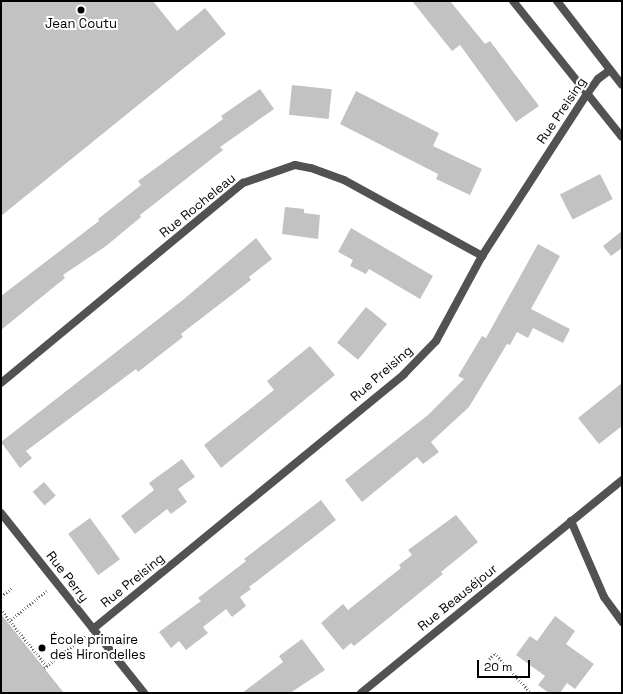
<!DOCTYPE html>
<html>
<head>
<meta charset="utf-8">
<style>
  body { margin:0 }
  #map { position:relative; width:623px; height:694px; overflow:hidden; background:#fff; font-family:"Space Grotesk",sans-serif }
  div>[style] { position:absolute }
  [style*='--x'] { left:calc(var(--x)*1px); top:calc(var(--y)*1px); width:calc(var(--w)*1px); rotate:calc(var(--a)*1deg) }
  .building>* { inset:0; background:#c2c2c2; transform-origin:0 0 }
  .path>* { height:2.5px; margin-top:-1.25px; transform-origin:0; background:repeating-linear-gradient(90deg,#747474 0 1px,transparent 0 3px) }
  .minor>* { height:8px; margin:-4px; padding:0 4px; transform-origin:4px; border-radius:4px; background:#525252 }
  .tertiary>* { height:8px; margin:-4px; padding:0 4px; transform-origin:4px; border-radius:4px; background:#525252 }
  .dots>* { width:11px; height:11px; translate:-50% -50%; box-sizing:border-box; border:2px solid #fff; border-radius:50% }
  span { translate:-50% -50%; white-space:nowrap; text-align:center; line-height:1.15; -webkit-text-stroke:4px #fff; paint-order:stroke }
  .poi-label { font-size:13px; color:#000 }
  .left { translate:0 -50%; text-align:left }
  .street-label { font-size:13px; color:#000 }
  .frame { position:absolute; inset:0; border:2px solid #000; pointer-events:none }
  .scale { position:absolute; left:477px; top:660px; width:53px; height:18px; box-sizing:border-box; border:2px solid #000; border-top:0; padding-left:5px; font-size:12px; line-height:14px; white-space:nowrap; color:#000; -webkit-text-stroke:3px #fff; paint-order:stroke }
</style>
</head>
<body>
<div id="map">
  <div class="building">
    <i style="clip-path:polygon(1px 1px,153px 1px,177px 31px,205px 8px,226px 34px,1px 216px)"></i>
    <i style="clip-path:polygon(412px 1px,450px 1px,485px 44px,490px 41px,539px 106px,516px 122px,460px 45px,452px 51px)"></i>
    <i style="left:292px;top:85px;width:40px;height:30px;rotate:6deg"></i>
    <i style="clip-path:polygon(260px 89px,274px 109px,220px 147px,223px 150px,140px 215px,141px 217px,106px 246px,63px 275px,65px 278px,1px 330px,1px 296px,99px 221px,98px 219px,141px 185px,138px 181px,223px 119px,221px 116px)"></i>
    <i style="clip-path:polygon(356px 91px,439px 133px,433px 146px,482px 169px,470px 195px,436px 179px,438px 174px,340px 124px)"></i>
    <i style="left:600px;top:174px;width:28px;height:45px;rotate:63deg"></i>
    <i style="clip-path:polygon(285px 207px,304px 209px,304px 213px,320px 215px,318px 239px,282px 234px)"></i>
    <i style="clip-path:polygon(351px 228px,433px 276px,420px 299px,369px 269px,366px 274px,350px 266px,353px 260px,338px 252px)"></i>
    <i style="clip-path:polygon(622px 231px,622px 248px,611px 256px,603px 246px)"></i>
    <i style="clip-path:polygon(256px 238px,272px 259px,249px 277px,251px 280px,181px 334px,183px 337px,138px 372px,136px 369px,26px 451px,32px 458px,20px 468px,1px 442px,184px 299px)"></i>
    <i style="clip-path:polygon(538px 244px,560px 256px,531px 309px,570px 329px,563px 343px,533px 328px,528px 338px,517px 332px,510px 345px,507px 344px,469px 407px,431px 442px,439px 452px,423px 464px,417px 457px,362px 502px,345px 480px,428px 415px,464px 379px,458px 376px,482px 336px,486px 338px)"></i>
    <i style="left:366px;top:307px;width:27px;height:46px;rotate:39deg"></i>
    <i style="clip-path:polygon(310px 346px,335px 375px,221px 468px,204px 445px,274px 390px,267px 381px)"></i>
    <i style="clip-path:polygon(622px 383px,622px 426px,599px 444px,578px 418px)"></i>
    <i style="clip-path:polygon(182px 459px,195px 477px,178px 489px,187px 502px,171px 514px,167px 509px,135px 534px,121px 516px,154px 490px,149px 483px)"></i>
    <i style="left:44px;top:482px;width:18px;height:15px;rotate:49deg"></i>
    <i style="clip-path:polygon(321px 500px,336px 520px,249px 587px,251px 589px,240px 597px,246px 606px,232px 617px,226px 609px,203px 627px,208px 633px,186px 650px,179px 641px,171px 648px,159px 632px,201px 601px,198px 598px,246px 561px,244px 559px)"></i>
    <i style="clip-path:polygon(456px 515px,478px 542px,441px 572px,443px 574px,354px 646px,351px 643px,343px 650px,321px 623px,343px 604px,348px 610px,401px 568px,399px 565px,412px 555px,408px 550px)"></i>
    <i style="left:90px;top:518px;width:51px;height:27px;rotate:54deg"></i>
    <i style="clip-path:polygon(1px 614px,44px 668px,64px 693px,1px 693px)"></i>
    <i style="clip-path:polygon(555px 616px,575px 631px,566px 644px,594px 664px,575px 689px,567px 683px,560px 693px,549px 693px,538px 685px,545px 676px,516px 655px,530px 636px,537px 641px)"></i>
    <i style="clip-path:polygon(302px 639px,325px 670px,290px 693px,242px 693px,283px 662px,279px 656px)"></i>
  </div>
  <div class="path">
    <i style="--x:47;--y:591;--w:48;--a:141"></i>
    <i style="--x:10;--y:621;--w:58;--a:50.6"></i>
    <i style="--x:1;--y:596;--w:14;--a:-36"></i>
    <i style="--x:1;--y:609;--w:15;--a:53"></i>
    <i style="--x:489;--y:659;--w:8;--a:-45"></i>
    <i style="--x:495;--y:653;--w:54;--a:48"></i>
    <i style="--x:44;--y:668;--w:52;--a:-38"></i>
  </div>
  <div class="minor">
    <i style="--x:1;--y:383;--w:314;--a:-39.6"></i>
    <i style="--x:243;--y:183;--w:55;--a:-19.1"></i>
    <i style="--x:295;--y:165;--w:16;--a:11"></i>
    <i style="--x:311;--y:168;--w:35;--a:20"></i>
    <i style="--x:344;--y:180;--w:158;--a:28.8"></i>
    <i style="--x:1;--y:513;--w:230;--a:51.5"></i>
    <i style="--x:571;--y:521;--w:83;--a:66.5"></i>
    <i style="--x:604;--y:597;--w:31;--a:54"></i>
    <i style="--x:93;--y:629;--w:402;--a:-39.3"></i>
    <i style="--x:404;--y:374;--w:46;--a:-45.9"></i>
    <i style="--x:436;--y:341;--w:97;--a:-61.6"></i>
    <i style="--x:482;--y:256;--w:193;--a:-57.1"></i>
    <i style="--x:587;--y:94;--w:19;--a:-54"></i>
    <i style="--x:598;--y:79;--w:15;--a:-37"></i>
    <i style="--x:361;--y:693;--w:337;--a:-39.2"></i>
  </div>
  <div class="tertiary">
    <i style="--x:513;--y:1;--w:174;--a:51.3"></i>
    <i style="--x:557;--y:1;--w:106;--a:52.3"></i>
  </div>
  <div class="dots">
    <i style="left:81px;top:10px;background:#000"></i>
    <i style="left:42px;top:648px;background:#000"></i>
  </div>
  <div class="poi-label">
    <span style="left:81px;top:24px">Jean Coutu</span>
    <span class="left" style="left:50px;top:648px">École primaire<br>des Hirondelles</span>
  </div>
  <div class="street-label">
    <span style="left:562px;top:111px;rotate:-56deg">Rue Preising</span>
    <span style="left:198px;top:206px;rotate:-39deg">Rue Rocheleau</span>
    <span style="left:382px;top:374px;rotate:-41deg">Rue Preising</span>
    <span style="left:67px;top:577px;rotate:52deg">Rue Perry</span>
    <span style="left:133px;top:581px;rotate:-39deg">Rue Preising</span>
    <span style="left:458px;top:598px;rotate:-39deg">Rue Beauséjour</span>
  </div>
  <div class="frame"></div>
  <div class="scale">20 m</div>
</div>
</body>
</html>
